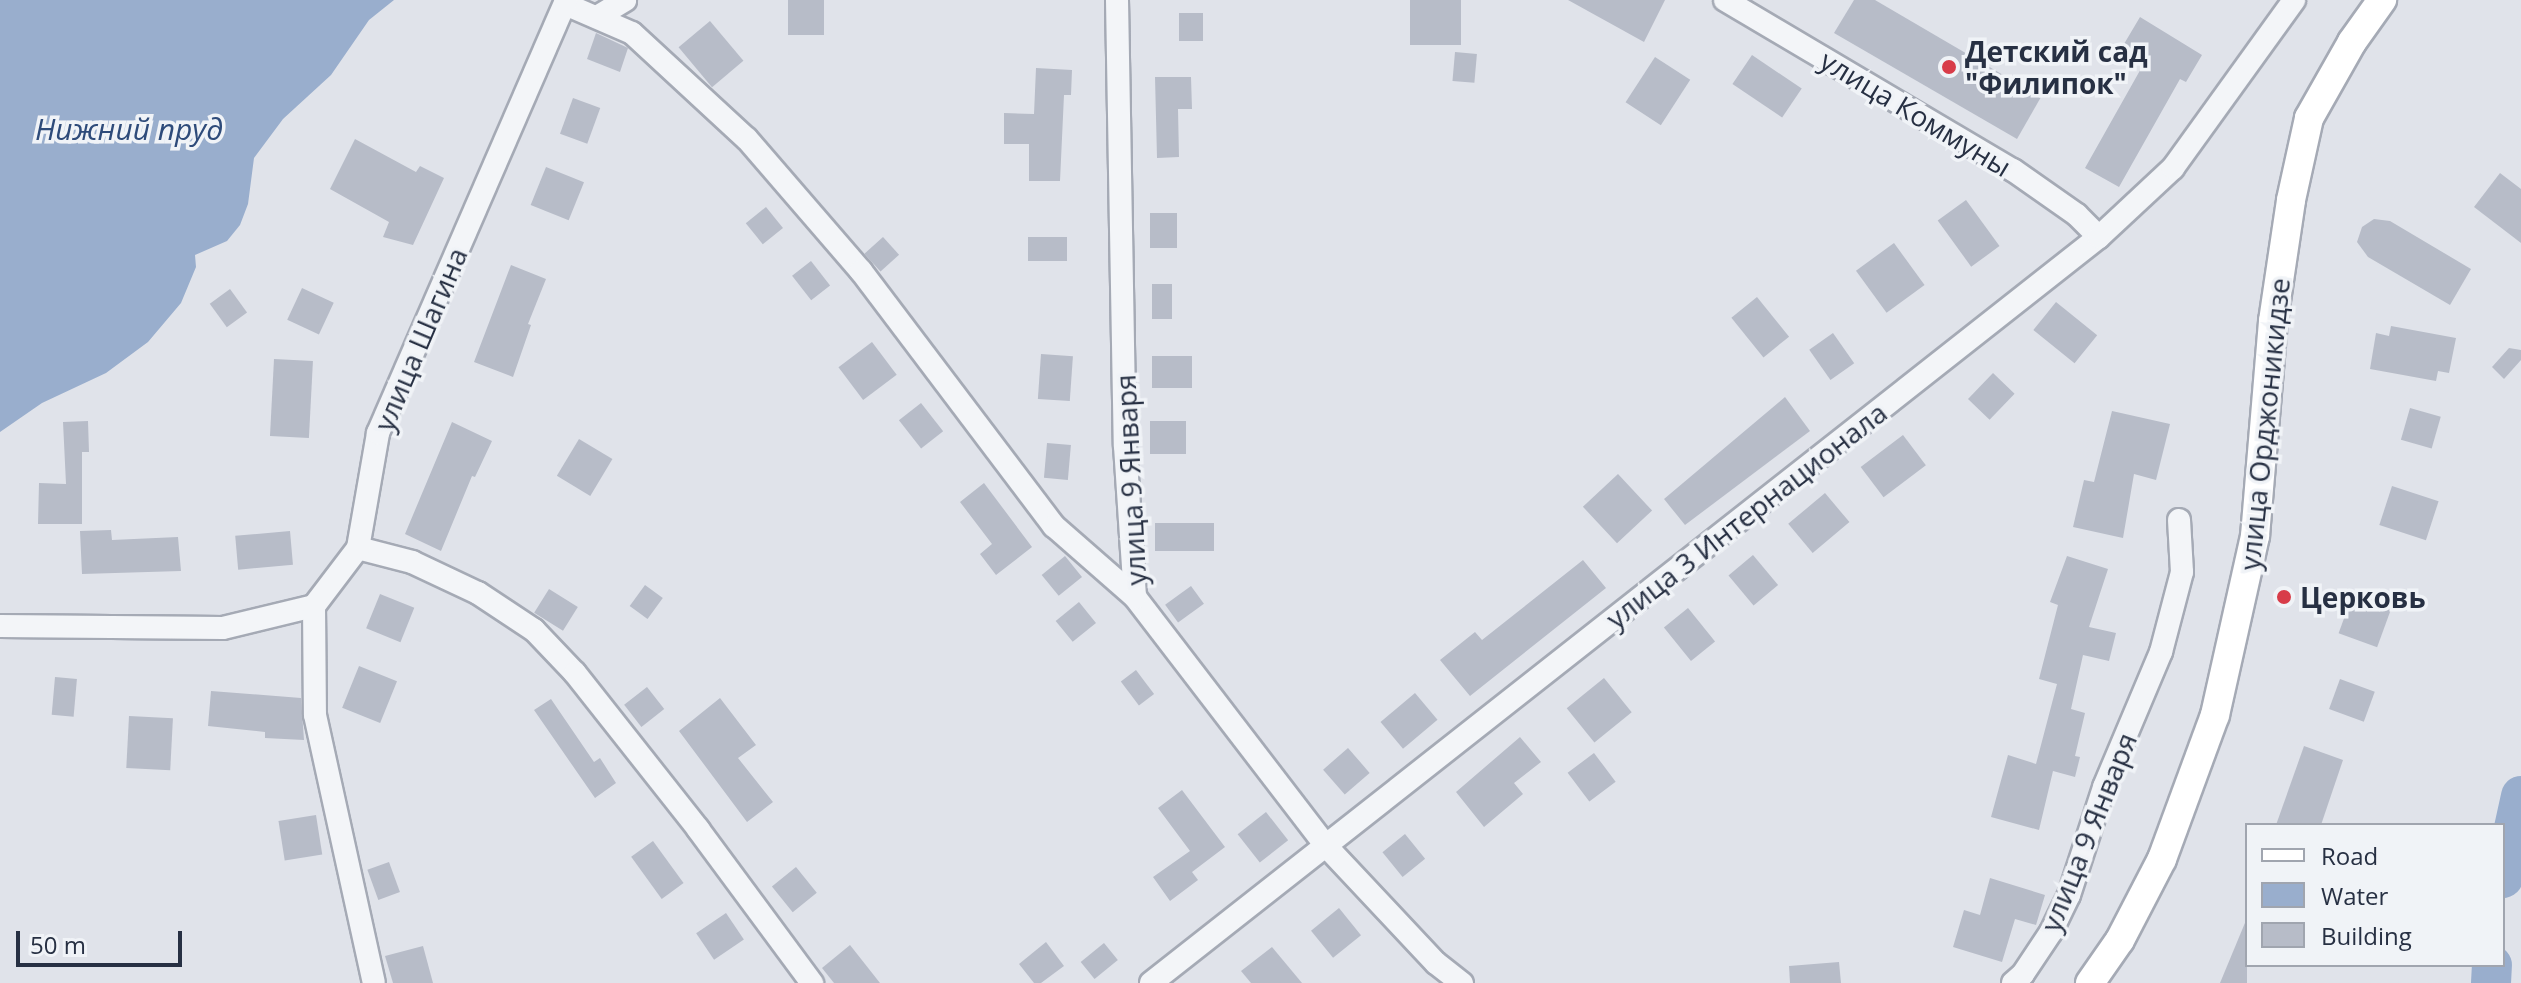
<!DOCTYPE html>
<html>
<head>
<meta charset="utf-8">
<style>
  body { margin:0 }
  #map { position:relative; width:2521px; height:983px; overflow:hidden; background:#e0e3ea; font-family:"Open Sans",sans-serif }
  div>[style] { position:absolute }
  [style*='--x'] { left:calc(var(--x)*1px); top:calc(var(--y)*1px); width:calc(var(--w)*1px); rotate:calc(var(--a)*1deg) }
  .water>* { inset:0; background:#99aecd }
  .river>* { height:40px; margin:-20px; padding:0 20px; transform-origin:20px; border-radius:20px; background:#99aecd }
  .building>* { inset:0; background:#b7bcc8; transform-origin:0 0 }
  .roads { filter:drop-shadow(2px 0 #a5aab5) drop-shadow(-2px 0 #a5aab5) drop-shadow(0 2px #a5aab5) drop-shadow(0 -2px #a5aab5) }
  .minor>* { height:22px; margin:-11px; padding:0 11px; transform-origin:11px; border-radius:11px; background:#f3f5f8 }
  .major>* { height:28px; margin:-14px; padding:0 14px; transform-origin:14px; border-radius:14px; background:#fff }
  .dots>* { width:22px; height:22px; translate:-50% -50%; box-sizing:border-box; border:4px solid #f0f3f7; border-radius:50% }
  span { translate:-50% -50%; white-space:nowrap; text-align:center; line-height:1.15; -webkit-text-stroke:7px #f0f3f7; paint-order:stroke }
  .poi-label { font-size:28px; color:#273043; font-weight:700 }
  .left { translate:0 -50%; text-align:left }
  .street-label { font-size:28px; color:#273043 }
  .water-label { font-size:30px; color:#2e4b7a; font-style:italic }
  .legend { position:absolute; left:2245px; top:823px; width:260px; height:144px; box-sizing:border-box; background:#f0f3f7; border:2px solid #a0a5af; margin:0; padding:10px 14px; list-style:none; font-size:24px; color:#273043 }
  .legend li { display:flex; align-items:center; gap:16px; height:40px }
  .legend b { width:40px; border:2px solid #a0a5af }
  .scale { position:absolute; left:16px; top:931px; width:166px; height:36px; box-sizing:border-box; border:4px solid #273043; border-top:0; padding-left:10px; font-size:24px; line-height:28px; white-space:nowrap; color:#273043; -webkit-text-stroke:6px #f0f3f7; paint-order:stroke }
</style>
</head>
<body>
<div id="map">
  <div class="water">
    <i style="clip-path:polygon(0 0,394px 0,369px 20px,331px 75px,283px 119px,254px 158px,248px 204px,240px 225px,227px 241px,195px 255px,196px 267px,181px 303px,148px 342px,106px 373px,42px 403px,0 432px)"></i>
  </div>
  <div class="river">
    <i style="--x:2503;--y:878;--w:84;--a:-77.6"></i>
    <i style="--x:2491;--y:983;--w:18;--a:-87"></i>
  </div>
  <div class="building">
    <i style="left:788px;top:0;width:36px;height:35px"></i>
    <i style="left:1410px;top:0;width:51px;height:45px"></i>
    <i style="clip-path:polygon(1568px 0,1665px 0,1644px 42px)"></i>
    <i style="clip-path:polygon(1854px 0,1875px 0,2041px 97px,2017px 139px,1834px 33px)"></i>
    <i style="left:1179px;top:13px;width:24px;height:28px"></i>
    <i style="clip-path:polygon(2140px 17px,2202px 55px,2186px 82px,2180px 79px,2119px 187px,2085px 168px,2147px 58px,2124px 44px)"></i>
    <i style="left:710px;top:21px;width:52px;height:41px;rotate:50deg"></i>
    <i style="clip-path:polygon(596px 33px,628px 48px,620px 72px,587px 59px)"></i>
    <i style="left:1455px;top:52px;width:22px;height:29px;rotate:5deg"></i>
    <i style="left:1752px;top:55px;width:60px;height:35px;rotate:34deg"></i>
    <i style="left:1655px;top:57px;width:42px;height:54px;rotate:33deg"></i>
    <i style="clip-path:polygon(1036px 68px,1072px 70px,1071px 95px,1064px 95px,1060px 181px,1029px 181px,1029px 144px,1004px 144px,1004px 113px,1034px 114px)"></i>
    <i style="clip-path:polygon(1155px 77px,1191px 77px,1192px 109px,1178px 109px,1179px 157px,1157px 158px)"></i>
    <i style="left:573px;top:98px;width:29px;height:38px;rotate:20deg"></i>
    <i style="clip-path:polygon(355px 139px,416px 172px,420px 166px,444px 178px,413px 245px,383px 237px,389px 222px,330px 189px)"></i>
    <i style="left:546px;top:167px;width:41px;height:41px;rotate:22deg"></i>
    <i style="clip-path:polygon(2500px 173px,2521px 189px,2521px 243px,2474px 207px)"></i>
    <i style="left:1966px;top:200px;width:57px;height:35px;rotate:54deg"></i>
    <i style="left:766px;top:207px;width:27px;height:26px;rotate:51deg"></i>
    <i style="left:1150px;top:213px;width:27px;height:35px"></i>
    <i style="clip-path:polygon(2374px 219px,2390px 221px,2471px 269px,2450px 305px,2368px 257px,2357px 242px,2362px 227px)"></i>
    <i style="left:883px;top:237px;width:24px;height:25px;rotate:48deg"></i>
    <i style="left:1028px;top:237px;width:39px;height:24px"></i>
    <i style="left:1894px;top:243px;width:52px;height:47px;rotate:54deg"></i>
    <i style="left:811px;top:261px;width:31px;height:24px;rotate:52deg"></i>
    <i style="clip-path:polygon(511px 265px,546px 279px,528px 324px,531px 325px,513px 377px,474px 362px)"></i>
    <i style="left:1152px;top:284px;width:20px;height:35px"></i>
    <i style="left:302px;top:288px;width:35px;height:35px;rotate:25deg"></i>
    <i style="left:230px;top:289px;width:29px;height:25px;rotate:54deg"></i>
    <i style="left:1757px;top:297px;width:51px;height:33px;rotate:51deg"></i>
    <i style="left:2056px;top:302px;width:53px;height:36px;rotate:39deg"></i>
    <i style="clip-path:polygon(2391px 326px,2456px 338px,2449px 373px,2438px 371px,2436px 381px,2370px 369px,2376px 333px,2389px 336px)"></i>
    <i style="left:1833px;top:333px;width:37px;height:29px;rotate:55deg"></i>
    <i style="left:872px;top:342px;width:41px;height:42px;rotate:53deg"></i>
    <i style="clip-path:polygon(2509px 348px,2521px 350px,2521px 360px,2504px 379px,2492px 367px)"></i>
    <i style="left:1041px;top:354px;width:32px;height:45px;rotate:4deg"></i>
    <i style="left:1152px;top:356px;width:40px;height:32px"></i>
    <i style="left:274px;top:359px;width:39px;height:77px;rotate:3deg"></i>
    <i style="left:1993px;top:373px;width:30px;height:36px;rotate:44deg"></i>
    <i style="clip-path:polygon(1785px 397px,1810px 431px,1685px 525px,1664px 499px)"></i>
    <i style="left:921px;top:403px;width:36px;height:28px;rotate:52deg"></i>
    <i style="left:2410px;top:408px;width:32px;height:33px;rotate:16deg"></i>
    <i style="clip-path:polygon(2112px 411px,2170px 424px,2156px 480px,2134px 474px,2123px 538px,2073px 527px,2084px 480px,2094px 482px)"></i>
    <i style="clip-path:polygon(88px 421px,89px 452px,82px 452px,82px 524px,38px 524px,39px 483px,66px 484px,63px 422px)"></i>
    <i style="left:1150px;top:421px;width:36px;height:33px"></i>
    <i style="clip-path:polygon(452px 422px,492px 441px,475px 477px,472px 476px,441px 551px,405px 534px)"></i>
    <i style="left:1903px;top:435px;width:38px;height:53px;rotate:53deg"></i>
    <i style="left:579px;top:439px;width:39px;height:43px;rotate:31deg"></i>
    <i style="left:1047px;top:443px;width:24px;height:35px;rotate:5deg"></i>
    <i style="left:1618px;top:474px;width:50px;height:48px;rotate:47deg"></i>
    <i style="clip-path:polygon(984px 483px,1032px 547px,996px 575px,980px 554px,992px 544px,960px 502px)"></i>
    <i style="left:2392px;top:486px;width:49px;height:41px;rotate:18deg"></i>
    <i style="left:1825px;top:493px;width:38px;height:48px;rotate:50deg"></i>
    <i style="left:1155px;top:523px;width:59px;height:28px"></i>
    <i style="clip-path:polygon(111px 530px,112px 540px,178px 537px,181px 571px,82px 574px,80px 531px)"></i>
    <i style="left:290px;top:531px;width:34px;height:55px;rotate:85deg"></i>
    <i style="left:1753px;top:555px;width:39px;height:32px;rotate:50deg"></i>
    <i style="left:1065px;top:556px;width:27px;height:30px;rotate:51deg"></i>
    <i style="clip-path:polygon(2067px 556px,2108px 569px,2089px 627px,2116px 633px,2109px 661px,2083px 655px,2071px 709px,2085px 713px,2075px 756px,2080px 757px,2075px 777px,2053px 771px,2039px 830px,1991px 817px,2008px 755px,2036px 764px,2057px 684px,2039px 679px,2058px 605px,2050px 602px)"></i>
    <i style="clip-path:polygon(1583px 560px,1606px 588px,1470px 696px,1440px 660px,1475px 632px,1482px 640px)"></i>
    <i style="left:645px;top:585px;width:22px;height:26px;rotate:36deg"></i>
    <i style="left:1191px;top:586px;width:22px;height:32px;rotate:54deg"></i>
    <i style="left:549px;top:589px;width:34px;height:28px;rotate:32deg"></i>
    <i style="left:2354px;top:591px;width:41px;height:45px;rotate:20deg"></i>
    <i style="left:380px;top:594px;width:37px;height:37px;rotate:22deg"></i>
    <i style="left:1079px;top:602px;width:27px;height:30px;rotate:51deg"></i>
    <i style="left:1688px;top:608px;width:43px;height:31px;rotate:51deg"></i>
    <i style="left:359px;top:666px;width:41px;height:45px;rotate:22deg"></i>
    <i style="left:1136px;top:670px;width:30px;height:19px;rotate:53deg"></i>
    <i style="left:55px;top:677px;width:22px;height:38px;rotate:5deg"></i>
    <i style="left:1604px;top:678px;width:44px;height:48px;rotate:51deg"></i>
    <i style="left:2340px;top:679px;width:37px;height:32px;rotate:20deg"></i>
    <i style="left:647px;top:687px;width:28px;height:29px;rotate:52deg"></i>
    <i style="clip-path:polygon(211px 691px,301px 698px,304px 740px,265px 738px,265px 732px,208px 726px)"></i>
    <i style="left:1415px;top:693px;width:35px;height:45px;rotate:50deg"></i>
    <i style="clip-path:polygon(720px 698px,756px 745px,738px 758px,773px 802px,747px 822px,679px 731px)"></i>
    <i style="clip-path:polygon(551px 699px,594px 762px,600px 758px,616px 783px,595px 798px,534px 710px)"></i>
    <i style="left:129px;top:716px;width:44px;height:52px;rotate:3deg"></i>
    <i style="clip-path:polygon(1520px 737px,1541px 762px,1514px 783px,1523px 794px,1484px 827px,1456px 792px)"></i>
    <i style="clip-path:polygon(2304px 746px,2343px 760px,2321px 825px,2276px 825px)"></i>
    <i style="left:1348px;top:748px;width:33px;height:33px;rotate:49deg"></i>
    <i style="left:1594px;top:753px;width:36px;height:33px;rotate:53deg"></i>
    <i style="clip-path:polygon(1182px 790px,1225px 847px,1192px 872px,1198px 880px,1170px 901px,1153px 877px,1190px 851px,1158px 808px)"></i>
    <i style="left:1266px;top:812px;width:36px;height:36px;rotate:52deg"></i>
    <i style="left:316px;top:815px;width:40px;height:38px;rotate:81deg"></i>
    <i style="left:1405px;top:834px;width:32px;height:29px;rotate:51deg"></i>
    <i style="left:653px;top:841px;width:52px;height:27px;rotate:54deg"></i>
    <i style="left:389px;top:862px;width:32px;height:23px;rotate:70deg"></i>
    <i style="left:796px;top:867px;width:33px;height:31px;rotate:51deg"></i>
    <i style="clip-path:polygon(1990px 878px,2045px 895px,2036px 925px,2015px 919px,2002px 962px,1953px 947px,1964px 910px,1980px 915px)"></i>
    <i style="left:1339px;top:908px;width:35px;height:36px;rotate:51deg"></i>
    <i style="left:726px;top:913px;width:32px;height:36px;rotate:56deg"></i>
    <i style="clip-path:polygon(2247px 918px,2247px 983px,2220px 983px)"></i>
    <i style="clip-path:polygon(1046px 942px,1064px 966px,1041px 983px,1034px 983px,1019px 964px)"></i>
    <i style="left:1104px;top:943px;width:22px;height:30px;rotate:51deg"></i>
    <i style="clip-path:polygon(850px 945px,880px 983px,834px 983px,822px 968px)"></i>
    <i style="clip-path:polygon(423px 946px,433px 983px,393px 983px,385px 956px)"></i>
    <i style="clip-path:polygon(1272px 947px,1302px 983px,1251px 983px,1241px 971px)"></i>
    <i style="clip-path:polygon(1839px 962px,1841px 983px,1790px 983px,1789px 966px)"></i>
  </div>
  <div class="roads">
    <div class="minor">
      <i style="--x:1117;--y:0;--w:446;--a:89"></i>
      <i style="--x:1125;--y:446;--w:151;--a:86.2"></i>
      <i style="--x:1135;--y:597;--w:315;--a:52.5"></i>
      <i style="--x:1327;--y:847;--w:159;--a:46.8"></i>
      <i style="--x:1436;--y:963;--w:33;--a:38"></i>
      <i style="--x:1725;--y:0;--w:334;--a:30.6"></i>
      <i style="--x:2013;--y:170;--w:78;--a:35.1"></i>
      <i style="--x:2077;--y:215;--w:31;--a:45"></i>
      <i style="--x:565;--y:4;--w:73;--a:23.4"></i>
      <i style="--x:632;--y:33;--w:156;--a:42.7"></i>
      <i style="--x:747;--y:139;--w:174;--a:49.2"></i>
      <i style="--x:861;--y:271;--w:320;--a:52.9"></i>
      <i style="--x:1054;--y:526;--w:108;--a:41.2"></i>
      <i style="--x:597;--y:17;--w:33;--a:-31"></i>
      <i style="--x:358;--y:548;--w:56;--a:14.5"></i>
      <i style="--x:412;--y:562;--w:73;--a:25.2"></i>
      <i style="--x:478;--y:593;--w:67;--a:33.5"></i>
      <i style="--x:534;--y:630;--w:59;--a:46.4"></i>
      <i style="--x:575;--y:673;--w:199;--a:51.7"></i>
      <i style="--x:698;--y:829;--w:192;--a:53.5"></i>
      <i style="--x:314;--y:606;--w:109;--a:89.5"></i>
      <i style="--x:315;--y:715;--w:274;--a:77.6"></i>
      <i style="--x:0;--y:626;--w:223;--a:0.5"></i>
      <i style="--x:223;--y:628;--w:94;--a:-13.6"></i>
      <i style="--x:314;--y:606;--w:73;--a:-52.8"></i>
      <i style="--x:358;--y:548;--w:117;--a:-80.1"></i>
      <i style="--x:378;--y:433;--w:472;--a:-66.5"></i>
      <i style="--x:1151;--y:983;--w:1206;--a:-38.2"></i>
      <i style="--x:2099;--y:237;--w:101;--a:-43"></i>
      <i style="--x:2173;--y:168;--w:207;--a:-54.2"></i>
      <i style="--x:2013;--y:983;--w:13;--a:-42"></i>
      <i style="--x:2023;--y:974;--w:50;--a:-56.3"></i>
      <i style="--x:2051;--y:932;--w:41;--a:-64.1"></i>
      <i style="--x:2069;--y:895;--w:114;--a:-72"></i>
      <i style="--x:2104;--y:787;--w:147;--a:-67.1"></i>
      <i style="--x:2161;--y:652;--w:83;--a:-75.3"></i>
      <i style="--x:2182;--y:572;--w:52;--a:-93.3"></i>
    </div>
    <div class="major">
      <i style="--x:2090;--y:983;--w:52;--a:-55.1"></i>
      <i style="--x:2120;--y:940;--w:91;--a:-62.6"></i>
      <i style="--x:2162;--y:859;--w:153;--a:-69.8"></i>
      <i style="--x:2215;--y:715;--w:183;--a:-77.4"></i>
      <i style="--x:2255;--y:536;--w:216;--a:-85.2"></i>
      <i style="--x:2273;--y:321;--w:122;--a:-81.5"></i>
      <i style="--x:2291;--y:200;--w:84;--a:-77.6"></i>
      <i style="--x:2309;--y:118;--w:87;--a:-60.5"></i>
      <i style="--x:2352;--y:42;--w:52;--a:-54.5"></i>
    </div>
  </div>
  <div class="dots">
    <i style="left:1949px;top:67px;background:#d83c49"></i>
    <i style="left:2284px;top:597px;background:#d83c49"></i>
  </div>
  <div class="poi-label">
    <span class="left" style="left:1965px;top:67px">Детский сад<br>"Филипок"</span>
    <span class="left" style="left:2300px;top:597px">Церковь</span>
  </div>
  <div class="street-label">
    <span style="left:1916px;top:113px;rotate:31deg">улица Коммуны</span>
    <span style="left:420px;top:339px;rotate:-67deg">улица Шагина</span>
    <span style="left:2264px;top:424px;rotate:-84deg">улица Орджоникидзе</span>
    <span style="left:1130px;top:480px;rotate:-93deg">улица 9 Января</span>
    <span style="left:1746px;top:515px;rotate:-38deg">улица 3 Интернационала</span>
    <span style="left:2088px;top:832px;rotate:-68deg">улица 9 Января</span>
  </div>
  <div class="water-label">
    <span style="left:129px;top:129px">Нижний пруд</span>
  </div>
  <ul class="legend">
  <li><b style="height:10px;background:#fff"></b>Road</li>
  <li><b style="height:22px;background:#99aecd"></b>Water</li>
  <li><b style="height:22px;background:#b7bcc8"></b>Building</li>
  </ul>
  <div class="scale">50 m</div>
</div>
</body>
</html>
